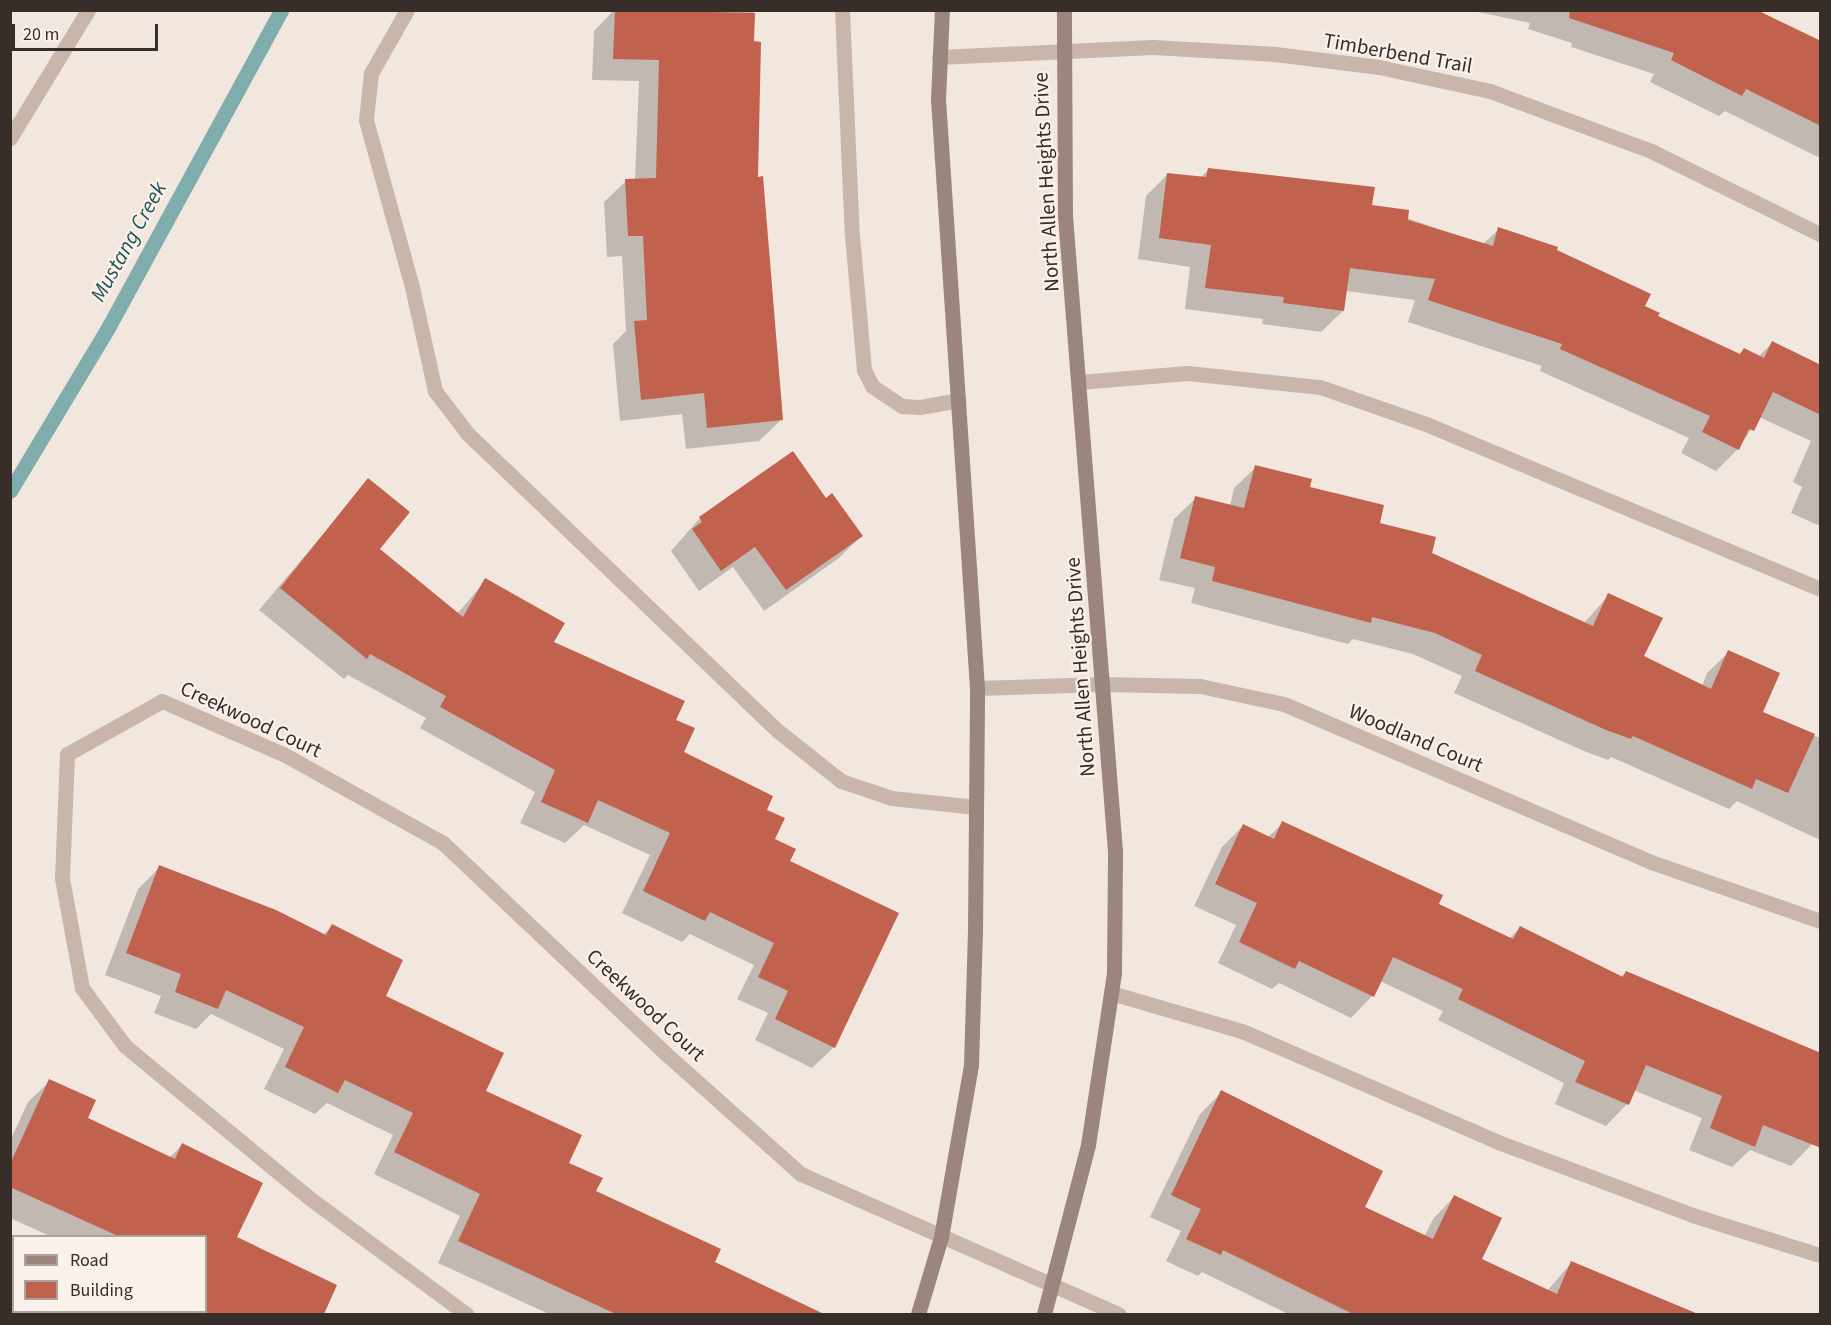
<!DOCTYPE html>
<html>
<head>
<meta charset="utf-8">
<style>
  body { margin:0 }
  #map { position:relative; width:1831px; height:1325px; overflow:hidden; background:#f1e7de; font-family:"Source Sans 3",sans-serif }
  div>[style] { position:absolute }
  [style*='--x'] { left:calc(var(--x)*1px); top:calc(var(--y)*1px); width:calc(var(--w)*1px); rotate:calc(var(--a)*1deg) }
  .shadow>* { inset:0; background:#0003 }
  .stream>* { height:15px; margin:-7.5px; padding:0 7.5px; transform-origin:7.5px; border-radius:7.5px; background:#7eadac }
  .building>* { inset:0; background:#c0624d }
  .service>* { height:15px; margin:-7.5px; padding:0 7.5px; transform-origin:7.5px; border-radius:7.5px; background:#c9b6aa }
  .minor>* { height:15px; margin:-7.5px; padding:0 7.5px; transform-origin:7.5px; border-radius:7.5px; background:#c9b6aa }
  .secondary>* { height:15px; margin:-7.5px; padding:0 7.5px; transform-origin:7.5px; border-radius:7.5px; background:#9c857c }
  span { translate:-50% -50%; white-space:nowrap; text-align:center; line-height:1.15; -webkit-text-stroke:4.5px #f9f1ea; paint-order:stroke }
  .street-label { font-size:21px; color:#372d29 }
  .water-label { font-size:22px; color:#215656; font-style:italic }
  .frame { position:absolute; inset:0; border:12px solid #372d29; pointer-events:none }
  .legend { position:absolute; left:12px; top:1235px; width:195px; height:78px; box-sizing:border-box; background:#f9f1ea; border:2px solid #aba39d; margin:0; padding:8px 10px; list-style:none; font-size:18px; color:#372d29 }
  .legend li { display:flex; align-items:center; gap:12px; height:30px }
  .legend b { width:30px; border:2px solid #aba39d }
  .scale { position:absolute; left:12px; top:24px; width:146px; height:27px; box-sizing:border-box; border:3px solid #372d29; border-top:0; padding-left:8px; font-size:18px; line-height:21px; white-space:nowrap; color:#372d29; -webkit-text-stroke:4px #f9f1ea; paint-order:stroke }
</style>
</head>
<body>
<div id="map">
  <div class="shadow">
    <i style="clip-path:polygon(614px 10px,754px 10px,751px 42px,756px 178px,781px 420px,759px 441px,686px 449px,682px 414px,620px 421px,613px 344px,626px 331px,622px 256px,607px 257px,604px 202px,626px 181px,635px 180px,639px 81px,592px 80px,594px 31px)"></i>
    <i style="clip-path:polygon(1469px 10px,1753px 10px,1818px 42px,1820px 37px,1820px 158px,1725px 111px,1719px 116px,1650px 82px,1654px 74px,1571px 47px,1572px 43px,1528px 29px,1530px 23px)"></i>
    <i style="clip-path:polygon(1208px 170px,1371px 206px,1483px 244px,1499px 229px,1555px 251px,1656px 317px,1739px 355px,1744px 350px,1758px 357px,1772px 343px,1820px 366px,1820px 526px,1791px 513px,1802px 487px,1793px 482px,1811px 441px,1759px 417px,1738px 449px,1716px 471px,1681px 453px,1689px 438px,1540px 371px,1542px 366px,1408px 322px,1415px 300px,1346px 291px,1343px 311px,1321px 332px,1262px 324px,1263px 319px,1185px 309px,1190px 267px,1138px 259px,1146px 196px,1168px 174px,1200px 178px)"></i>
    <i style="clip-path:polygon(1256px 467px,1308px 488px,1430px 554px,1584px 623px,1609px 595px,1642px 657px,1702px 686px,1707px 673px,1729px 652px,1761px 713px,1820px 738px,1820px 840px,1737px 801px,1729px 809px,1611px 757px,1608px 760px,1584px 751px,1454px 693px,1462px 676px,1413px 654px,1353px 639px,1348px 644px,1191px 603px,1195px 588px,1159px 580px,1174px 519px,1196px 498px,1230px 506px,1234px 488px)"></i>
    <i style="clip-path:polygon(369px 480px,378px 549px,457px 614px,486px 580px,552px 642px,674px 721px,682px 752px,765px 810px,773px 840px,788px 862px,834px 1047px,812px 1068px,755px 1040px,768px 1013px,737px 999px,754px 965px,690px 934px,682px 942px,622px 913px,650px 855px,584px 825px,565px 843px,520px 823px,535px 792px,420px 728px,426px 718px,348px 675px,344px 679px,259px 610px)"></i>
    <i style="clip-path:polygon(825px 500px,861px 536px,839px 558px,764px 611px,733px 567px,699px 591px,671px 551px,700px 518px)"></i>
    <i style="clip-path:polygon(1283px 823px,1437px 905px,1509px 939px,1520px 928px,1621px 977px,1626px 972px,1812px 1144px,1791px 1166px,1750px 1150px,1732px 1167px,1689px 1150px,1702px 1118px,1633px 1090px,1627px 1104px,1606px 1126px,1555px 1104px,1564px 1083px,1438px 1020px,1443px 1011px,1380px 981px,1372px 996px,1351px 1018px,1279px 983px,1272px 989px,1218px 963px,1236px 925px,1194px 906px,1222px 847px,1243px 826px,1268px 837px)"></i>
    <i style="clip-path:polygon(160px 867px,323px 935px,332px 926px,384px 996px,594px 1192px,713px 1263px,795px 1302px,789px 1314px,549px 1314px,438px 1263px,460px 1216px,374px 1174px,393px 1135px,327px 1103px,315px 1114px,264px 1089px,284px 1049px,211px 1014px,196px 1029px,154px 1013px,161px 996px,105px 975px,138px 889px)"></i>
    <i style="clip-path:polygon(50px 1081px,86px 1119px,169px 1158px,182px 1145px,235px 1238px,335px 1286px,322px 1314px,163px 1314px,157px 1312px,206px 1312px,206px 1236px,50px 1236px,10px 1218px,10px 1141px,28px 1102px)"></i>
    <i style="clip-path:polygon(1222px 1092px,1363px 1208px,1424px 1237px,1433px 1219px,1454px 1197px,1480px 1260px,1547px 1291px,1572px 1262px,1698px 1314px,1288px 1314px,1202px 1272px,1198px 1276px,1166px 1261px,1181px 1231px,1150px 1217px,1200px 1114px)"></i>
  </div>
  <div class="stream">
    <i style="--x:10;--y:491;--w:192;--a:-59"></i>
    <i style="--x:109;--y:326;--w:360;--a:-61.4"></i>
  </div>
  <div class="building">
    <i style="clip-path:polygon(615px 10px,755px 13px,754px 41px,761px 42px,758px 177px,763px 176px,783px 420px,707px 428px,704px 393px,641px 400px,634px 321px,647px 320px,643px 236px,628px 236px,625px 179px,656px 178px,659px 60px,613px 59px)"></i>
    <i style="clip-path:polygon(1570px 10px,1757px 10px,1821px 41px,1821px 126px,1746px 89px,1742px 96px,1671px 60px,1674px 53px,1569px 18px)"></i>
    <i style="clip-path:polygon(1208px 168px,1375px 187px,1372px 205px,1409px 210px,1408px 220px,1493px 246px,1498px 227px,1558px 247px,1557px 250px,1651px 294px,1645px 306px,1660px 313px,1658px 316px,1740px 354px,1744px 348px,1764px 358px,1772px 341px,1821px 365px,1821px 415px,1773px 392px,1754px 431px,1749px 429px,1739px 450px,1702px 432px,1710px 416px,1560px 349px,1562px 344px,1428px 300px,1435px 279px,1350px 268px,1344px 311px,1283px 303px,1284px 297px,1205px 288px,1211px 245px,1159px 238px,1167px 173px,1206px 177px)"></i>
    <i style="clip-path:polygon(793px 451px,826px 498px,832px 493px,863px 536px,786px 590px,755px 547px,721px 571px,692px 529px,702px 522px,699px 517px)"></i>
    <i style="clip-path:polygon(1255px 465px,1312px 479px,1310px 487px,1384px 505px,1380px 523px,1436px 537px,1432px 553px,1593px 626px,1608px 593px,1663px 618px,1644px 656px,1711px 689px,1728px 650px,1780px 673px,1763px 712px,1815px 734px,1788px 793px,1756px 779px,1752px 789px,1633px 736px,1631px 739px,1606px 730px,1475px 671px,1482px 655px,1435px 633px,1372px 617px,1371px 623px,1212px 581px,1215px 567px,1180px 558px,1195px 496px,1244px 508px)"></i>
    <i style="clip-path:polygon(368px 478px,410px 512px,380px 549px,463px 617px,485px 578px,565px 623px,554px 642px,685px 701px,676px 720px,695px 728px,684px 752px,773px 796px,767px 810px,785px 818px,775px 839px,796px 849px,790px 861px,899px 913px,835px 1048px,775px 1019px,788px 991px,758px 977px,774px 943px,710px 912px,705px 921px,643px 891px,670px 833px,598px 800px,588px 823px,541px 802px,555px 770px,440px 707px,446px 696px,370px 654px,367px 659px,280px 588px)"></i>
    <i style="clip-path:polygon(1282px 821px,1443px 895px,1439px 904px,1513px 939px,1520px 926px,1623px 977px,1626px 971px,1821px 1053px,1821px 1148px,1763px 1125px,1755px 1147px,1710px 1128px,1722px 1096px,1646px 1065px,1629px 1105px,1575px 1082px,1585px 1061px,1458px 999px,1463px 989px,1393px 957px,1374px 997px,1299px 961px,1295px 969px,1239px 942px,1257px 903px,1215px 884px,1243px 824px,1274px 839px)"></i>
    <i style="clip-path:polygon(159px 865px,276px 910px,326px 935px,332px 924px,403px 960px,386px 996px,504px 1053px,486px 1091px,582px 1135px,569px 1163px,603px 1178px,596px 1191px,721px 1249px,715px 1262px,824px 1314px,616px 1314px,458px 1241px,480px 1194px,394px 1152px,413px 1113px,345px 1080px,338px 1093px,285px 1067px,304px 1027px,226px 990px,218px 1009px,175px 992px,181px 974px,126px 953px)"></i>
    <i style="clip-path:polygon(49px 1079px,96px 1100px,88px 1118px,175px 1159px,182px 1143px,263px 1183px,237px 1237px,337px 1285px,324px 1314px,206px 1314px,206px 1236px,118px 1236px,10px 1187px,10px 1164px)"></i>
    <i style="clip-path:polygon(1221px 1090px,1383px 1171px,1365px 1207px,1433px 1239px,1454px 1195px,1502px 1218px,1482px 1259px,1557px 1294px,1571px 1261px,1698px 1314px,1353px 1314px,1223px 1250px,1221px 1255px,1186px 1239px,1201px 1209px,1171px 1195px)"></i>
  </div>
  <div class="service">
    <i style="--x:407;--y:10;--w:73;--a:119.7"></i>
    <i style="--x:371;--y:73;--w:47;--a:96.1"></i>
    <i style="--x:366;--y:120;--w:173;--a:74.6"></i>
    <i style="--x:412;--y:287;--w:107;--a:77.5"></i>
    <i style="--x:435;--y:391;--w:54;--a:52.5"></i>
    <i style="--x:468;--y:434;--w:429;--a:43.8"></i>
    <i style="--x:778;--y:731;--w:80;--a:38.4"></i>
    <i style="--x:841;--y:781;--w:54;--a:18.4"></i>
    <i style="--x:892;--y:798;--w:84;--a:6.1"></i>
    <i style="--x:842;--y:10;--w:225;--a:87.5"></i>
    <i style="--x:852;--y:235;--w:136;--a:84.9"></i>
    <i style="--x:864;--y:370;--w:18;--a:63"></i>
    <i style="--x:872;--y:386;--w:36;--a:34"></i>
    <i style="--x:902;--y:406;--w:18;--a:3"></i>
    <i style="--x:920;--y:407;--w:39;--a:-10"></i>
    <i style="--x:10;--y:138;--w:150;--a:-58.6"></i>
    <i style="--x:1079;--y:382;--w:109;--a:-4.7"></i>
    <i style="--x:1188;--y:373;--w:133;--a:6.1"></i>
    <i style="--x:1320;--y:387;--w:112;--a:19.2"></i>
    <i style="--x:1426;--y:424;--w:427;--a:22.7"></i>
    <i style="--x:162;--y:701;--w:109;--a:150.8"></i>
    <i style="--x:67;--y:754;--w:124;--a:92.3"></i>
    <i style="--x:62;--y:878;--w:112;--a:79.7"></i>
    <i style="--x:82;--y:988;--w:72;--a:53.4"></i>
    <i style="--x:125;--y:1046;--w:237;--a:39.5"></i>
    <i style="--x:308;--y:1197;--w:197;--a:36.5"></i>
    <i style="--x:1111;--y:993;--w:136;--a:16.2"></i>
    <i style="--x:1242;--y:1031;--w:279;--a:23.4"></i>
    <i style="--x:1498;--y:1142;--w:207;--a:20.6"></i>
    <i style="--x:1692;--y:1215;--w:134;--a:17.4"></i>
  </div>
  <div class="minor">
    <i style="--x:939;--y:57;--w:214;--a:-2.7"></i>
    <i style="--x:1153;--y:47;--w:122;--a:3.3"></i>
    <i style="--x:1275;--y:54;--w:105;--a:7.1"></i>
    <i style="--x:1379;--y:67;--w:114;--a:12.2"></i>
    <i style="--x:1490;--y:91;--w:172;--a:20.4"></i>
    <i style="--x:1651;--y:151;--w:188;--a:26.2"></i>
    <i style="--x:977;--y:688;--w:126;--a:-1.8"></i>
    <i style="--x:1103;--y:684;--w:97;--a:1.2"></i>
    <i style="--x:1200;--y:686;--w:86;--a:12.1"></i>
    <i style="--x:1284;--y:704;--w:400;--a:23.3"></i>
    <i style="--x:1651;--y:862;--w:179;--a:19.2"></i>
    <i style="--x:162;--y:701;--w:134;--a:23.7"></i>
    <i style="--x:285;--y:755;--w:181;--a:29.1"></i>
    <i style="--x:443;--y:843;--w:306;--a:43.4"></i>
    <i style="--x:665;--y:1053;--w:182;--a:41.7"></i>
    <i style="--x:801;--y:1174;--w:347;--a:23.8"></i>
  </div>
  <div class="secondary">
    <i style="--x:918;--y:1314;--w:80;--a:-73.4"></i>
    <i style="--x:941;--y:1237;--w:175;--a:-80.1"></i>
    <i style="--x:971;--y:1065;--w:134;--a:-88.3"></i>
    <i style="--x:975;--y:931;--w:243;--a:-89.5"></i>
    <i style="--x:977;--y:688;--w:589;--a:-93.79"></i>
    <i style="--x:938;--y:100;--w:90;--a:-87.5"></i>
    <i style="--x:1044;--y:1314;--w:175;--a:-75.4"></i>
    <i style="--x:1088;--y:1145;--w:174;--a:-81.4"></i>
    <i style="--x:1114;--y:973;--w:122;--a:-89.5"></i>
    <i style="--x:1115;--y:851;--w:638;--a:-94.5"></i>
    <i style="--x:1065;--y:215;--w:205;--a:-90.3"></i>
  </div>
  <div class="street-label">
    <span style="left:1398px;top:53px;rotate:10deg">Timberbend Trail</span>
    <span style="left:1046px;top:182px;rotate:-93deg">North Allen Heights Drive</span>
    <span style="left:1080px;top:667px;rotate:-94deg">North Allen Heights Drive</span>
    <span style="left:251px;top:719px;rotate:25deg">Creekwood Court</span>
    <span style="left:1416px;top:738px;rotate:23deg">Woodland Court</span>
    <span style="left:646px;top:1005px;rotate:43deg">Creekwood Court</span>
  </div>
  <div class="water-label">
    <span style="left:129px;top:242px;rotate:-61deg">Mustang Creek</span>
  </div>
  <div class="frame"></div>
  <ul class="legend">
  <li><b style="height:8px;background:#9c857c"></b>Road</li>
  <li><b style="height:16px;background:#c0624d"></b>Building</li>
  </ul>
  <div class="scale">20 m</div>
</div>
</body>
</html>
